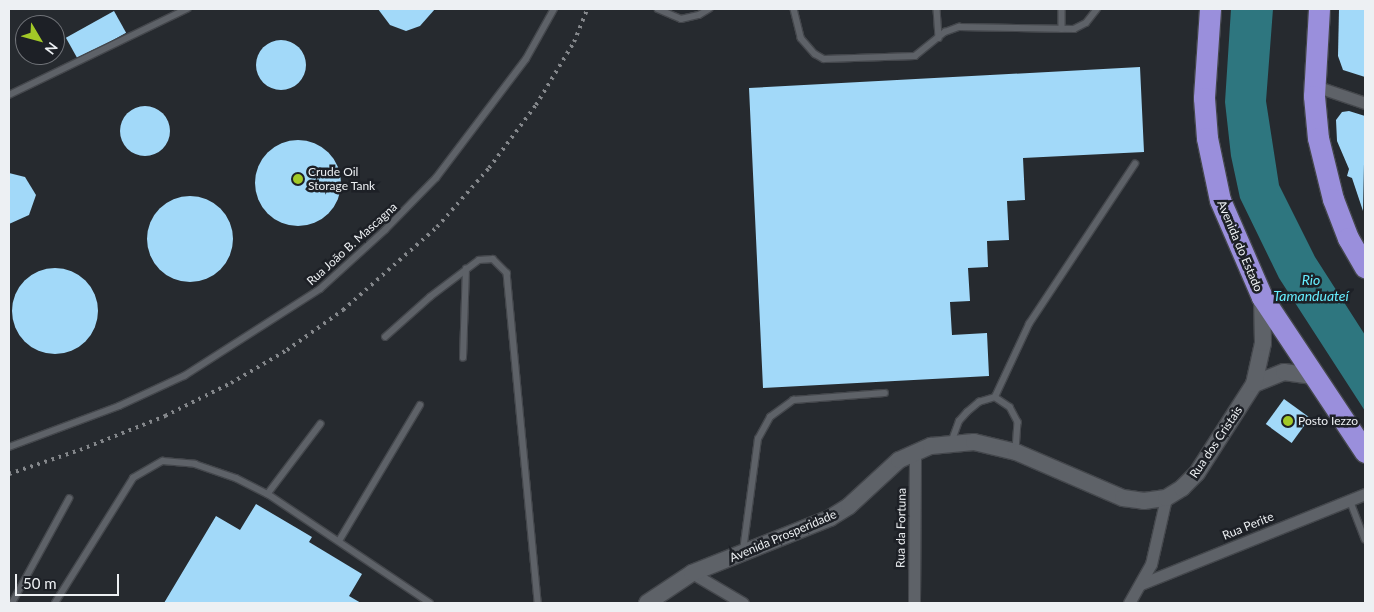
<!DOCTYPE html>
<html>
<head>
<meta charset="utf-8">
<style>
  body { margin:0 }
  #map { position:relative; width:1374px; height:612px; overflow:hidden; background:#262a2f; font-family:Lato,sans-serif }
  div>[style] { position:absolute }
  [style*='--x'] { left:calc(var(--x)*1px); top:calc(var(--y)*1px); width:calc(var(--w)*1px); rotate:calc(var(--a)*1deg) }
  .water>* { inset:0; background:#2e767f }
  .building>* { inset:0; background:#a2d9f9; transform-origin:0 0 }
  .round { border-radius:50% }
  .roads { filter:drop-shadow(1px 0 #44474c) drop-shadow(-1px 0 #44474c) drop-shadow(0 1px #44474c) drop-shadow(0 -1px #44474c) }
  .lane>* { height:5.5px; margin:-2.75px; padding:0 2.75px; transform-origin:2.75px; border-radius:2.75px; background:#5e6268 }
  .street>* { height:11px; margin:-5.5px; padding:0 5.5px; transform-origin:5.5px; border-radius:5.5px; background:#5e6268 }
  .secondary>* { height:16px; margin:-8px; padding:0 8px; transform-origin:8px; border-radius:8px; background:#5e6268 }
  .highway>* { height:21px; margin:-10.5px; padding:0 10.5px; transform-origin:10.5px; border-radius:10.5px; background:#9a8fdc }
  .rail>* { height:4px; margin-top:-2px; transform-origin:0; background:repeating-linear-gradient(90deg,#84878b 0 2.5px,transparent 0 7.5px) }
  .dots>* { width:14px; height:14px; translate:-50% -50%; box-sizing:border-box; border:2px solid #1d2026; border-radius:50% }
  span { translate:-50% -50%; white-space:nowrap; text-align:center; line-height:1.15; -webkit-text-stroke:5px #1d2026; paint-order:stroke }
  .poi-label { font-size:12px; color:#edf0f3 }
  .left { translate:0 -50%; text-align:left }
  .street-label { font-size:12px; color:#edf0f3 }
  .water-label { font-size:14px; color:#6ef; font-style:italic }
  .frame { position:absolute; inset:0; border:10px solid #edf0f3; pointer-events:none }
  .north { position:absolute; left:15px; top:15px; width:50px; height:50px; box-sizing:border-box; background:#1d2026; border:1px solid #707378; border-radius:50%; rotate:127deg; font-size:14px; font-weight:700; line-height:20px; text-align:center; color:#edf0f3 }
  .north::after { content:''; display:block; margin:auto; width:18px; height:22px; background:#a2c927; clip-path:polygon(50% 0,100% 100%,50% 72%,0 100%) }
  .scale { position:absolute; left:15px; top:574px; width:104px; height:22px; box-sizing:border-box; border:2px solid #edf0f3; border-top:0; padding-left:6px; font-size:15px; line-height:18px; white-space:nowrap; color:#edf0f3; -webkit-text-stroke:4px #1d2026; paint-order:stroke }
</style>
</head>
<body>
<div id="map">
  <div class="water">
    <i style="clip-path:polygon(1231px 9px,1273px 9px,1266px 101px,1279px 185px,1315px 257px,1365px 335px,1365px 411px,1279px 278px,1240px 198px,1231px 156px,1225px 102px)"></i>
  </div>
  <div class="building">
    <i style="clip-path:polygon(378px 9px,435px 9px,420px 26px,406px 31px,390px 25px)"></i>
    <i style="clip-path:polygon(1339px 9px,1365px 9px,1365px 77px,1343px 70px,1338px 56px)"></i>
    <i style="left:114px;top:11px;width:25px;height:55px;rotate:61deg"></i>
    <i class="round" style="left:256px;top:40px;width:50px;height:50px"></i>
    <i style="clip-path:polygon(1140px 67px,1144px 152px,1023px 158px,1025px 200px,1007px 201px,1009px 240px,987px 241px,988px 267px,968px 268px,970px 301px,950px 302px,952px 335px,987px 333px,989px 376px,763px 388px,749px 88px)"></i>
    <i class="round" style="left:120px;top:106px;width:50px;height:50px"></i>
    <i style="clip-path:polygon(1349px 111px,1365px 116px,1363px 211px,1352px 178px,1347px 176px,1349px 169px,1337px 141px,1336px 120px,1342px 112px)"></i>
    <i class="round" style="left:255px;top:140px;width:86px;height:86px"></i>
    <i style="clip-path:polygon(9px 173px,25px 177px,36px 195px,29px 215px,9px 224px)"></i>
    <i class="round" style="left:147px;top:196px;width:86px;height:86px"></i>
    <i class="round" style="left:12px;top:268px;width:86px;height:86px"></i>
    <i style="left:1284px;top:399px;width:32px;height:31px;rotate:36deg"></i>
    <i style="clip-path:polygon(256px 504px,312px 537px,309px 542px,362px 574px,349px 596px,361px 603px,164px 603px,216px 516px,240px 530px)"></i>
  </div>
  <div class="roads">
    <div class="lane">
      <i style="--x:658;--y:9;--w:25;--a:23"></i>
      <i style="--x:681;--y:19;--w:18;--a:-13"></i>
      <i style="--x:699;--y:15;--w:12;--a:-31"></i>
      <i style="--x:794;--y:9;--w:30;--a:76"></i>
      <i style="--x:801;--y:38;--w:21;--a:49"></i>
      <i style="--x:815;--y:54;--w:10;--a:29"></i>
      <i style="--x:824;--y:59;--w:91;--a:-1.9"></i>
      <i style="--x:915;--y:56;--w:38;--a:-39"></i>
      <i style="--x:945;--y:32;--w:15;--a:-20"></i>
      <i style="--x:959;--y:27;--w:115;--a:1"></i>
      <i style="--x:1074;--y:29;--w:13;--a:-27"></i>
      <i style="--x:1086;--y:23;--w:18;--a:-52"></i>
      <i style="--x:937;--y:9;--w:29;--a:86"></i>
      <i style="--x:1062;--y:9;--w:20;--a:90"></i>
      <i style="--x:9;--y:95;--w:198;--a:-25.8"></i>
      <i style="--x:385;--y:337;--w:60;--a:-41.6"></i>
      <i style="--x:430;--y:297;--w:61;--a:-37.1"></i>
      <i style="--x:479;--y:260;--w:14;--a:-4"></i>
      <i style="--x:493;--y:259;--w:20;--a:45"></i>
      <i style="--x:507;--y:273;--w:331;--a:84.6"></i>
      <i style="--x:463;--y:358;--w:89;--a:-88.1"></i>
      <i style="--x:995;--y:397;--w:81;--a:-65"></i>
      <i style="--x:1029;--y:324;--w:192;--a:-56.5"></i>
      <i style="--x:321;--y:424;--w:88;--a:127.1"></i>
      <i style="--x:268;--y:494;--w:195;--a:33.9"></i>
      <i style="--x:951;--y:443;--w:23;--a:-70"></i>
      <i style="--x:959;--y:421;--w:12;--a:-48"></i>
      <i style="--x:967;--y:412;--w:16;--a:-40"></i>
      <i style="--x:979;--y:402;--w:17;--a:-17"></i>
      <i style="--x:995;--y:397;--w:18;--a:34"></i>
      <i style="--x:1010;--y:407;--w:17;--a:62"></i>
      <i style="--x:1018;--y:422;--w:28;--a:94"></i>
      <i style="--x:9;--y:447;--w:117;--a:-20.4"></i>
      <i style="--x:119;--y:406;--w:72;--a:-24.8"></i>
      <i style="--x:184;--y:376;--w:161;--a:-32.6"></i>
      <i style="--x:320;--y:289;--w:88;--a:-42.2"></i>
      <i style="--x:385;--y:230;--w:73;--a:-45.6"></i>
      <i style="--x:436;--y:178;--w:149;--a:-52.9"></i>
      <i style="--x:526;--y:59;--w:57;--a:-60.8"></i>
      <i style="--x:1350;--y:500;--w:42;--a:69"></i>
      <i style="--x:339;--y:541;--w:158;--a:-59.2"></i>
      <i style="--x:743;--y:551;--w:113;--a:-82.4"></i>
      <i style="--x:758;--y:439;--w:25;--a:-61"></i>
      <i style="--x:770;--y:417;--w:29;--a:-36"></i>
      <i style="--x:793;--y:400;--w:92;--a:-4.4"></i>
      <i style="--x:12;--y:603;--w:119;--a:-61.3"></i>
      <i style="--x:55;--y:603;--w:147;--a:-58"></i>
      <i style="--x:133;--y:478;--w:34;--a:-30"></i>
      <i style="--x:163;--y:461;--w:32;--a:5"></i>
      <i style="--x:195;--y:464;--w:43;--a:18.9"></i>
      <i style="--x:236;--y:478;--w:36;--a:27"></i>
    </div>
    <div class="street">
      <i style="--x:1315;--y:86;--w:53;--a:18.8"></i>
      <i style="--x:692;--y:573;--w:59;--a:30.5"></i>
      <i style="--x:1141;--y:584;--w:241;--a:-21.9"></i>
      <i style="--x:914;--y:603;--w:151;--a:-89.6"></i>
      <i style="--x:1129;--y:603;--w:45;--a:-60.6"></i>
      <i style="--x:1151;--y:564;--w:68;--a:-77.2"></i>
    </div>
    <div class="secondary">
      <i style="--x:1254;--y:384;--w:32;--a:-22"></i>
      <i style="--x:1284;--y:372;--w:29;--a:8"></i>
      <i style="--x:647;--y:603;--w:54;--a:-33.7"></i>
      <i style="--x:692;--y:573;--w:149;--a:-21.7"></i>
      <i style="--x:830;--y:518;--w:22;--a:-32"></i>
      <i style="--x:849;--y:506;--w:68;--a:-42.6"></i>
      <i style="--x:899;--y:460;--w:35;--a:-24"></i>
      <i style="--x:931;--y:446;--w:43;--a:-5.3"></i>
      <i style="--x:974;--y:442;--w:43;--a:13.4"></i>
      <i style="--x:1016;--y:452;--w:116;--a:23.3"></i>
      <i style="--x:1123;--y:498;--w:21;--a:8"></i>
      <i style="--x:1144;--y:501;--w:22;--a:-8"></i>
      <i style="--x:1166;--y:498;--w:19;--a:-32"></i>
      <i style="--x:1182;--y:488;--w:21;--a:-45"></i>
      <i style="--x:1197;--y:473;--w:106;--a:-57.4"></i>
      <i style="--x:1254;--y:384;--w:42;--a:-77.6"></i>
      <i style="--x:1263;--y:343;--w:46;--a:-91.2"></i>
    </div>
    <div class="highway">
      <i style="--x:1210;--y:9;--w:89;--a:93.9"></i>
      <i style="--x:1204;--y:98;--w:40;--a:85.7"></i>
      <i style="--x:1207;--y:138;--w:63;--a:78.2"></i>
      <i style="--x:1220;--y:200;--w:106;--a:66.6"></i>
      <i style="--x:1262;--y:297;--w:186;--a:56.4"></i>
      <i style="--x:1319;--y:9;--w:87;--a:93.3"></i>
      <i style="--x:1314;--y:96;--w:42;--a:84.6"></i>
      <i style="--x:1318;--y:138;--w:63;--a:76.2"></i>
      <i style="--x:1333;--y:199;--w:42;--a:69"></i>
      <i style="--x:1348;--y:238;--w:34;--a:60"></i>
    </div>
  </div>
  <div class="rail">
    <i style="--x:9;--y:474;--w:75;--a:-18.7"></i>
    <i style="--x:80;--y:450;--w:92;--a:-21.8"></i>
    <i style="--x:165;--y:416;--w:74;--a:-26.6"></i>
    <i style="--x:231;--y:383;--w:65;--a:-30.5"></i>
    <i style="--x:287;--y:350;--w:69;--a:-35.5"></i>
    <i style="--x:343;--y:310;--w:125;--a:-41.4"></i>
    <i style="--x:437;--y:227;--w:79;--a:-48.6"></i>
    <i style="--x:489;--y:168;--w:79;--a:-53.3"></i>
    <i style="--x:536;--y:105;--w:74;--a:-58.9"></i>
    <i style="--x:574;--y:42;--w:35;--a:-68"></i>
  </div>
  <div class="dots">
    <i style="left:298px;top:179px;background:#a2c927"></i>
    <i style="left:1288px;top:421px;background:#a2c927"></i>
  </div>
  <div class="poi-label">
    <span class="left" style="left:308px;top:179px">Crude Oil<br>Storage Tank</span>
    <span class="left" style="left:1298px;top:421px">Posto Iezzo</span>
  </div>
  <div class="street-label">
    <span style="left:352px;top:244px;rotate:-42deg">Rua João B. Mascagna</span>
    <span style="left:1240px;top:246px;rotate:67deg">Avenida do Estado</span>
    <span style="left:1216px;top:442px;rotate:-56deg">Rua dos Cristais</span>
    <span style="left:1248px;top:526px;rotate:-22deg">Rua Perite</span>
    <span style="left:901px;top:528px;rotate:-89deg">Rua da Fortuna</span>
    <span style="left:783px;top:536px;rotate:-23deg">Avenida Prosperidade</span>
  </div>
  <div class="water-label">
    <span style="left:1311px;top:288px">Rio<br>Tamanduateí</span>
  </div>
  <div class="frame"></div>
  <div class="north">N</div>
  <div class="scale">50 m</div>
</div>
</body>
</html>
